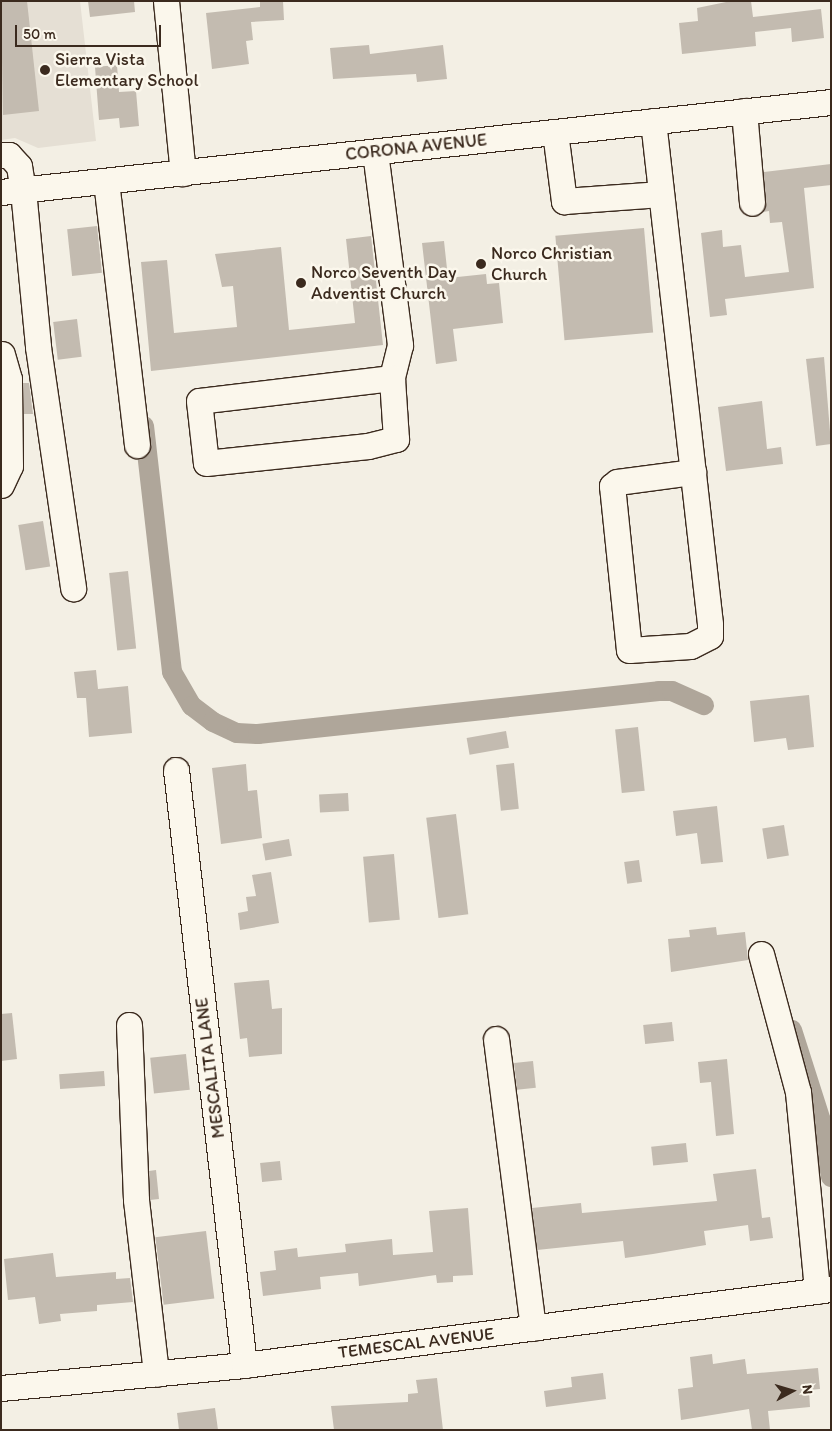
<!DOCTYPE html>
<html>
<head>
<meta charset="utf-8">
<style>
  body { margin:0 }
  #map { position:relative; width:832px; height:1431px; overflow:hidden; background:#f3efe4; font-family:Itim,sans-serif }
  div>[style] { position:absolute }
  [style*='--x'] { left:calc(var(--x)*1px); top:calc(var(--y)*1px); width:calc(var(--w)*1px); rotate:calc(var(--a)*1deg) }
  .built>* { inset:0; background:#e5dfd4 }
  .canal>* { height:20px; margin:-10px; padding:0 10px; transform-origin:10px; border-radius:10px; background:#afa69a }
  .building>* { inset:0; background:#c3bbb0; transform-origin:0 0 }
  .roads { filter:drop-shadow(1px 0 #3b2a1e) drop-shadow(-1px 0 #3b2a1e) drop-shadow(0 1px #3b2a1e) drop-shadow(0 -1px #3b2a1e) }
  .minor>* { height:25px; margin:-12.5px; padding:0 12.5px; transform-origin:12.5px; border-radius:12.5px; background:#fbf7ec }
  .dots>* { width:14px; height:14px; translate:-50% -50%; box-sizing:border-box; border:2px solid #fbf7ec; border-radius:50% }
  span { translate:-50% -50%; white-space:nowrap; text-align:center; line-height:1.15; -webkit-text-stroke:5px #fbf7ec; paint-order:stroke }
  .poi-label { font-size:18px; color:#3b2a1e }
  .left { translate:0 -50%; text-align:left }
  .street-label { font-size:18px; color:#3b2a1e }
  .frame { position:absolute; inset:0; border:2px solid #3b2a1e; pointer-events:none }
  .north { position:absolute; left:767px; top:1366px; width:50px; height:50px; -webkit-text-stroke:4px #fbf7ec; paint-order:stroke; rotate:84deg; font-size:14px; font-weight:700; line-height:20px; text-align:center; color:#3b2a1e }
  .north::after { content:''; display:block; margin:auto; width:18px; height:22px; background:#3b2a1e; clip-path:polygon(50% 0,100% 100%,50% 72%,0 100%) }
  .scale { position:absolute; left:15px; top:25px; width:146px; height:22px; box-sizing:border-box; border:2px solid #3b2a1e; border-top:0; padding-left:6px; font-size:15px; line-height:18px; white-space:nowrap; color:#3b2a1e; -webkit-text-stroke:4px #fbf7ec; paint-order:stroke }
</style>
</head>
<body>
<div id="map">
  <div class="built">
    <i style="clip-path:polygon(1px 1px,80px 1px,96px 141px,38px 148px,15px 138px,1px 140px)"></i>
  </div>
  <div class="canal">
    <i style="--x:144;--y:426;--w:248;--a:83.5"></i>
    <i style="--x:172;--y:672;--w:39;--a:60"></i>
    <i style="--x:192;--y:706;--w:26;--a:37"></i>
    <i style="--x:213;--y:722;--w:26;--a:25"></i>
    <i style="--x:237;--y:733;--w:21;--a:3"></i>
    <i style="--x:258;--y:734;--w:403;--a:-6.1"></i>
    <i style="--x:659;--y:691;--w:13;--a:0"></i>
    <i style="--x:672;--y:691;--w:35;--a:24"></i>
    <i style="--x:792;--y:1030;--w:96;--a:72.3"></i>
    <i style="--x:821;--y:1121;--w:57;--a:79.9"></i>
  </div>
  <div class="building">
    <i style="clip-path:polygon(1px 1px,27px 1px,39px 111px,3px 115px)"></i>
    <i style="clip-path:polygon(88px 1px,134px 1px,135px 12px,90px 17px)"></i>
    <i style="clip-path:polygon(260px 1px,283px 1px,284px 20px,251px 22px,253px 40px,246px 41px,249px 64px,212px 69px,206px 13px,260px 7px)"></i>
    <i style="clip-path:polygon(731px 1px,751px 1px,753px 17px,821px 9px,824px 38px,792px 42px,791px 28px,755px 32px,756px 46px,682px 54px,679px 23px,698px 21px,697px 8px)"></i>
    <i style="clip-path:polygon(369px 45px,370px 54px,443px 45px,447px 79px,417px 82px,416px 74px,333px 79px,330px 48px)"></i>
    <i style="clip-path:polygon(117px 65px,119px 92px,136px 91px,139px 126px,120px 128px,119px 118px,99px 120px,95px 67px)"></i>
    <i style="clip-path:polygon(831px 164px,831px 185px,804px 188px,814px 288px,725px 299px,727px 315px,710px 317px,701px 233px,722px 230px,723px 247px,741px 245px,745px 277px,789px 272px,782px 222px,770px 223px,769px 211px,763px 212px,764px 172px)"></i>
    <i style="left:97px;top:226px;width:47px;height:30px;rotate:84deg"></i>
    <i style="left:644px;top:228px;width:105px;height:89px;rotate:85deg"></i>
    <i style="clip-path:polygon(371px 236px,383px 345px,151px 371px,141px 262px,167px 260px,174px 333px,237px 327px,233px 286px,222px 287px,215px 254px,281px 247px,289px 330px,355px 323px,346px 239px)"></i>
    <i style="clip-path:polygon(444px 241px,448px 278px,486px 274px,487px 284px,499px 283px,503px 323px,453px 329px,457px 361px,436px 364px,422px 243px)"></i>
    <i style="left:77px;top:319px;width:38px;height:24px;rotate:83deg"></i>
    <i style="clip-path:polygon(824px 357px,831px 444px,816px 446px,806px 359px)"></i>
    <i style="clip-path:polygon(23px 383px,29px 383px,33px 414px,24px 414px)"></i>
    <i style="clip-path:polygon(762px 401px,767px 449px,781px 447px,783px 464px,726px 471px,718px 407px)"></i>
    <i style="left:43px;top:521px;width:46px;height:25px;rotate:81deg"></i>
    <i style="left:128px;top:571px;width:78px;height:19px;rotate:84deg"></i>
    <i style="clip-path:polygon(96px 670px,98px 689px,128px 686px,132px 733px,89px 737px,86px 698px,77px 698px,74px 672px)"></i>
    <i style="clip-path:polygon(809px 695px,814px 747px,788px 750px,786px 738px,754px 742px,750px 701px)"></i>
    <i style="left:638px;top:727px;width:64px;height:23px;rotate:84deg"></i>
    <i style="left:506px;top:731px;width:17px;height:40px;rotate:80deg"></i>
    <i style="left:514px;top:763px;width:46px;height:18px;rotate:84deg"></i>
    <i style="clip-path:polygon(246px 764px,248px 791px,257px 790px,262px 838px,221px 844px,212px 768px)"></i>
    <i style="left:348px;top:793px;width:18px;height:29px;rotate:87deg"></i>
    <i style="clip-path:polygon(717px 806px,723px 862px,701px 864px,697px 833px,676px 836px,673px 811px)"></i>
    <i style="left:456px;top:814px;width:101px;height:30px;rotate:83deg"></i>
    <i style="left:784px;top:825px;width:31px;height:22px;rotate:81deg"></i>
    <i style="left:289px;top:839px;width:17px;height:27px;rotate:80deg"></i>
    <i style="left:394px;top:854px;width:66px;height:31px;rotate:85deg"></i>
    <i style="left:639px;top:860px;width:22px;height:15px;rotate:82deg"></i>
    <i style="clip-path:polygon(271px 872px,279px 923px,240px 930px,238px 913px,248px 911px,246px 897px,256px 896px,252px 875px)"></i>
    <i style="clip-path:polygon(716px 927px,717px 935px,745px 932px,748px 960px,671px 972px,668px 939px,690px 937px,689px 930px)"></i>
    <i style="clip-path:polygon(269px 980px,272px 1009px,282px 1008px,282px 1054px,249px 1057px,247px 1038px,240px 1039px,234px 983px)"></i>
    <i style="clip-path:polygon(12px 1013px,17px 1059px,1px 1061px,1px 1014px)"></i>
    <i style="left:672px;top:1022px;width:19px;height:29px;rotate:84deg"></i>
    <i style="left:186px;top:1054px;width:36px;height:36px;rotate:84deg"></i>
    <i style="clip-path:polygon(727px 1059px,734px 1134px,716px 1136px,711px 1082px,700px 1083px,698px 1062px)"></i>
    <i style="left:533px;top:1061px;width:27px;height:19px;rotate:84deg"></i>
    <i style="left:104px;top:1071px;width:15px;height:45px;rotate:86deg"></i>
    <i style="left:686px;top:1143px;width:19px;height:35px;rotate:84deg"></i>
    <i style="left:280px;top:1161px;width:19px;height:20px;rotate:84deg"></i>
    <i style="clip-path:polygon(756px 1169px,762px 1218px,770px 1217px,773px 1238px,750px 1241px,748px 1225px,704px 1231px,706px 1245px,653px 1254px,625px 1258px,623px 1241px,537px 1250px,532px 1208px,581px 1203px,582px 1213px,717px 1201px,713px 1174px)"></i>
    <i style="clip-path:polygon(156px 1170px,159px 1199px,150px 1200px,149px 1171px)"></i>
    <i style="clip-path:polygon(468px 1208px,473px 1275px,453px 1276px,453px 1282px,437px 1283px,436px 1275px,359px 1286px,358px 1273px,320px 1277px,321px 1289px,263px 1296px,260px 1272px,276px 1270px,274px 1251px,297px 1248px,298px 1257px,346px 1252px,345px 1244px,392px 1239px,393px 1255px,433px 1252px,429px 1211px)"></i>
    <i style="left:206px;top:1231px;width:68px;height:51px;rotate:83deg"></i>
    <i style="clip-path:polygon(53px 1253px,56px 1277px,116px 1272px,116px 1279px,130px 1278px,133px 1302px,97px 1305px,97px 1311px,60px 1314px,61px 1321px,39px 1324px,35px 1297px,8px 1300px,4px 1259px)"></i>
    <i style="clip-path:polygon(712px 1354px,713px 1364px,745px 1359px,747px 1374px,818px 1368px,820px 1389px,809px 1390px,810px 1407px,768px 1411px,770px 1430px,752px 1430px,749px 1409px,681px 1420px,678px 1389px,693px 1387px,690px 1357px)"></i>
    <i style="clip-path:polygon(603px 1373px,606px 1399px,546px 1407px,544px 1391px,572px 1387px,571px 1377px)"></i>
    <i style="clip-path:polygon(437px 1378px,443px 1430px,334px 1430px,331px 1406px,408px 1402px,408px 1394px,418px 1393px,416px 1380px)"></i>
    <i style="clip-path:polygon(215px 1408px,218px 1430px,179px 1430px,177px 1413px)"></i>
  </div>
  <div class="roads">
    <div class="minor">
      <i style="--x:166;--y:1;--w:173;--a:84.4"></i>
      <i style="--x:744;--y:111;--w:92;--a:85"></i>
      <i style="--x:653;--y:121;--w:506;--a:83.53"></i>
      <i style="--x:710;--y:624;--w:12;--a:90"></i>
      <i style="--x:710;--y:636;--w:22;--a:153"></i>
      <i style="--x:690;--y:646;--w:61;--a:176.2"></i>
      <i style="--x:629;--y:650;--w:165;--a:-95.9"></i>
      <i style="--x:612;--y:486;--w:6;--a:-39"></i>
      <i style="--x:617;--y:482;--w:77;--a:-7.5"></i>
      <i style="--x:555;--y:132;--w:70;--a:82.6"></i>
      <i style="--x:564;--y:201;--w:97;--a:-4.1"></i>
      <i style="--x:375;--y:152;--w:195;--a:82.6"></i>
      <i style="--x:400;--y:345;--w:34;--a:104"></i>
      <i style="--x:392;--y:378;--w:194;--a:173.2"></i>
      <i style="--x:199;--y:401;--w:62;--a:83.6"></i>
      <i style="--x:206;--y:463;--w:163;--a:-6"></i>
      <i style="--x:368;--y:446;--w:29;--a:-14"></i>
      <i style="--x:396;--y:439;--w:61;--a:-93.8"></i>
      <i style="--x:1;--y:155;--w:8;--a:0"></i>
      <i style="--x:9;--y:155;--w:15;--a:48"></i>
      <i style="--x:19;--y:166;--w:24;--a:81"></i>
      <i style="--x:23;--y:190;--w:158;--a:84.5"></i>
      <i style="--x:38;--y:347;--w:244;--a:81.7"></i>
      <i style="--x:106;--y:181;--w:266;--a:83.3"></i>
      <i style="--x:1;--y:192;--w:835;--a:-6.19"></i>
      <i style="--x:1;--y:485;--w:21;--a:-65"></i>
      <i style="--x:10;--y:466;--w:87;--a:-90.7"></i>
      <i style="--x:9;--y:379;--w:26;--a:-106"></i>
      <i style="--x:176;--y:770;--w:599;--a:83.48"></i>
      <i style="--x:761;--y:954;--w:143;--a:75"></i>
      <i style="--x:798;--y:1092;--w:200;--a:84.5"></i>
      <i style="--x:129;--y:1025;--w:175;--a:87.7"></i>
      <i style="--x:136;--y:1200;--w:175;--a:83.4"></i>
      <i style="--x:496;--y:1039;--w:291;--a:82.7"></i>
      <i style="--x:1;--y:1388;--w:244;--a:-5.4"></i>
      <i style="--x:244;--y:1365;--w:592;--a:-7.38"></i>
    </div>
  </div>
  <div class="dots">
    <i style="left:45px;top:70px;background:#3b2a1e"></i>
    <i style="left:481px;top:264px;background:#3b2a1e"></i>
    <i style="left:301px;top:283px;background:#3b2a1e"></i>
  </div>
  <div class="poi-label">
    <span class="left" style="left:55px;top:70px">Sierra Vista<br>Elementary School</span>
    <span class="left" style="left:491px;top:264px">Norco Christian<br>Church</span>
    <span class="left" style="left:311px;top:283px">Norco Seventh Day<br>Adventist Church</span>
  </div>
  <div class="street-label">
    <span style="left:416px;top:147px;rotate:-6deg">CORONA AVENUE</span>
    <span style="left:210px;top:1068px;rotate:-97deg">MESCALITA LANE</span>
    <span style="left:416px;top:1343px;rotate:-7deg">TEMESCAL AVENUE</span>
  </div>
  <div class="frame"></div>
  <div class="north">N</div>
  <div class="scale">50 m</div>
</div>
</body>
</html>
